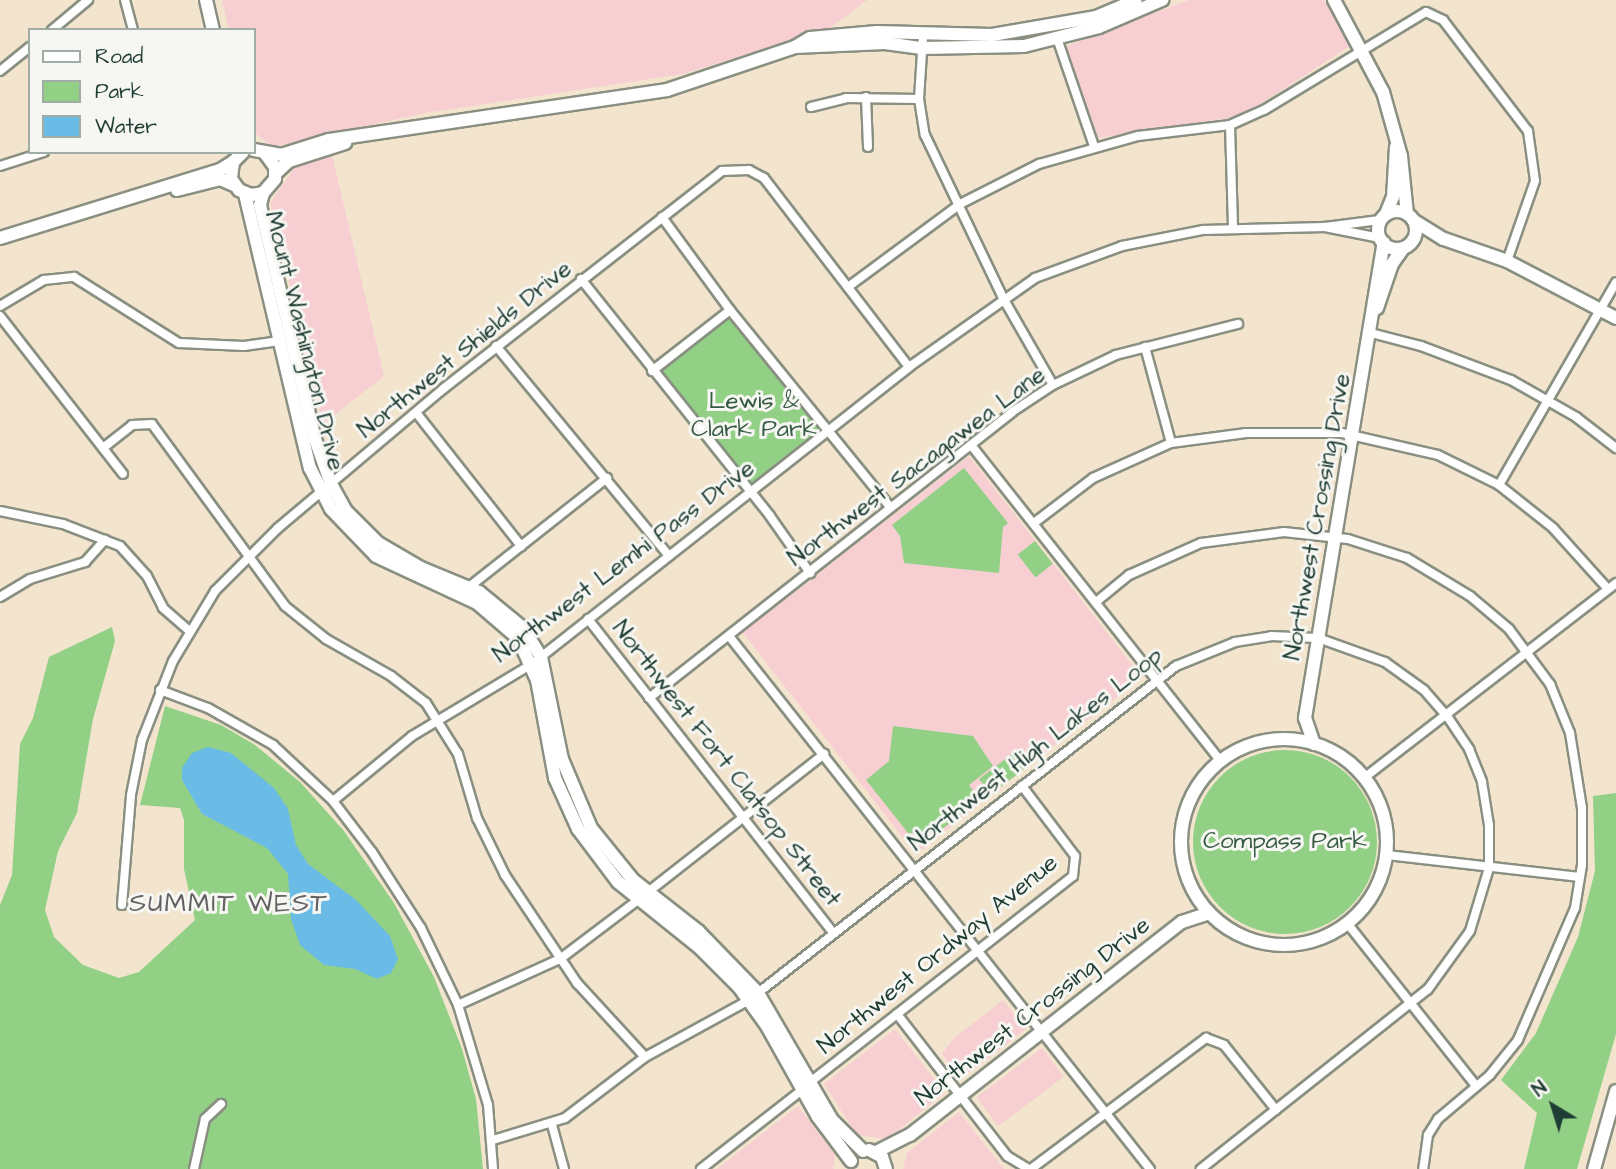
<!DOCTYPE html>
<html>
<head>
<meta charset="utf-8">
<style>
  body { margin:0 }
  #map { position:relative; width:1616px; height:1169px; overflow:hidden; background:#f3e4ce; font-family:"Architects Daughter",sans-serif }
  div>[style] { position:absolute }
  [style*='--x'] { left:calc(var(--x)*1px); top:calc(var(--y)*1px); width:calc(var(--w)*1px); rotate:calc(var(--a)*1deg) }
  .built>* { inset:0; background:#f7cfd3; transform-origin:0 0 }
  .green>* { inset:0; background:#92d086; transform-origin:0 0 }
  .round { border-radius:50% }
  .water>* { inset:0; background:#6abce6 }
  .roads { filter:drop-shadow(2px 0 #899081) drop-shadow(-2px 0 #899081) drop-shadow(0 2px #899081) drop-shadow(0 -2px #899081) }
  .street>* { height:8px; margin:-4px; padding:0 4px; transform-origin:4px; border-radius:4px; background:#fff }
  .secondary>* { height:12px; margin:-6px; padding:0 6px; transform-origin:6px; border-radius:6px; background:#fff }
  .secondary>.ring { margin:-6px; padding:0; box-sizing:content-box; background:none; border:12px solid #fff; border-radius:50% }
  span { translate:-50% -50%; white-space:nowrap; text-align:center; line-height:1.15; -webkit-text-stroke:6px #f6f6f2; paint-order:stroke }
  .street-label { font-size:24px; color:#1f3d34 }
  .park-label { font-size:24px; color:#365a44 }
  .neighbourhood-label { font-size:26px; color:#646063; letter-spacing:2px }
  .legend { position:absolute; left:28px; top:28px; width:228px; height:126px; box-sizing:border-box; background:#f6f6f2; border:2px solid #a0aca6; margin:0; padding:9px 12px; list-style:none; font-size:21px; color:#1f3d34 }
  .legend li { display:flex; align-items:center; gap:14px; height:35px }
  .legend b { width:35px; border:2px solid #a0aca6 }
  .north { position:absolute; left:1518px; top:1071px; width:70px; height:70px; -webkit-text-stroke:5px #f6f6f2; paint-order:stroke; rotate:322deg; font-size:19px; font-weight:700; line-height:28px; text-align:center; color:#1f3d34 }
  .north::after { content:''; display:block; margin:auto; width:24px; height:32px; background:#1f3d34; clip-path:polygon(50% 0,100% 100%,50% 72%,0 100%) }
</style>
</head>
<body>
<div id="map">
  <div class="built">
    <i style="clip-path:polygon(222px 0,867px 0,830px 28px,683px 74px,425px 113px,272px 147px,254px 132px,254px 30px,229px 30px)"></i>
    <i style="clip-path:polygon(1189px 0,1324px 0,1350px 46px,1241px 116px,1098px 138px,1067px 46px)"></i>
    <i style="clip-path:polygon(332px 155px,384px 376px,323px 424px,270px 203px,298px 163px)"></i>
    <i style="left:969px;top:456px;width:281px;height:287px;rotate:52deg"></i>
    <i style="clip-path:polygon(1003px 1000px,1026px 1029px,961px 1079px,942px 1054px,953px 1039px)"></i>
    <i style="clip-path:polygon(895px 1029px,945px 1093px,887px 1139px,857px 1135px,824px 1084px)"></i>
    <i style="left:1042px;top:1048px;width:36px;height:82px;rotate:53deg"></i>
    <i style="clip-path:polygon(798px 1106px,835px 1155px,833px 1169px,717px 1169px)"></i>
    <i style="clip-path:polygon(959px 1112px,1004px 1169px,903px 1169px,907px 1153px)"></i>
  </div>
  <div class="green">
    <i style="left:730px;top:310px;width:156px;height:99px;rotate:50deg"></i>
    <i style="clip-path:polygon(964px 468px,1008px 523px,1003px 527px,999px 573px,904px 563px,900px 536px,892px 525px)"></i>
    <i style="left:1035px;top:541px;width:29px;height:22px;rotate:52deg"></i>
    <i style="clip-path:polygon(112px 627px,115px 641px,93px 719px,77px 813px,58px 851px,45px 910px,54px 937px,83px 965px,119px 978px,139px 972px,195px 920px,184px 869px,184px 820px,180px 808px,140px 805px,165px 706px,221px 725px,255px 745px,300px 782px,344px 831px,394px 903px,434px 977px,462px 1049px,476px 1099px,483px 1169px,0 1169px,0 905px,12px 875px,20px 744px,33px 718px,49px 657px)"></i>
    <i style="clip-path:polygon(893px 726px,973px 736px,993px 766px,969px 785px,980px 800px,937px 833px,908px 833px,866px 780px,889px 761px)"></i>
    <i class="round" style="left:1193px;top:750px;width:184px;height:184px"></i>
    <i style="clip-path:polygon(1012px 754px,1024px 769px,1001px 787px,998px 782px,988px 790px,979px 779px)"></i>
    <i style="clip-path:polygon(1616px 793px,1616px 1034px,1577px 1169px,1524px 1169px,1537px 1113px,1501px 1080px,1536px 1033px,1578px 937px,1595px 871px,1593px 796px)"></i>
  </div>
  <div class="water">
    <i style="clip-path:polygon(208px 747px,231px 753px,274px 788px,288px 809px,296px 845px,308px 864px,356px 900px,390px 936px,398px 959px,391px 973px,377px 979px,355px 969px,324px 965px,300px 945px,291px 919px,288px 874px,267px 848px,202px 814px,182px 780px,182px 768px,192px 753px)"></i>
  </div>
  <div class="roads">
    <div class="street">
      <i style="--x:125;--y:0;--w:31;--a:75"></i>
      <i style="--x:52;--y:30;--w:47;--a:-39.8"></i>
      <i style="--x:923;--y:37;--w:62;--a:93.7"></i>
      <i style="--x:919;--y:99;--w:36;--a:81"></i>
      <i style="--x:925;--y:135;--w:181;--a:64.4"></i>
      <i style="--x:1003;--y:298;--w:100;--a:60.1"></i>
      <i style="--x:1058;--y:41;--w:111;--a:71.1"></i>
      <i style="--x:0;--y:71;--w:38;--a:-39"></i>
      <i style="--x:866;--y:97;--w:50;--a:87.7"></i>
      <i style="--x:811;--y:107;--w:36;--a:-14"></i>
      <i style="--x:846;--y:98;--w:73;--a:0.8"></i>
      <i style="--x:1230;--y:125;--w:101;--a:88.3"></i>
      <i style="--x:0;--y:166;--w:46;--a:-17.7"></i>
      <i style="--x:662;--y:217;--w:115;--a:53.8"></i>
      <i style="--x:730;--y:310;--w:254;--a:50.9"></i>
      <i style="--x:1325;--y:227;--w:56;--a:11.3"></i>
      <i style="--x:581;--y:279;--w:303;--a:51.4"></i>
      <i style="--x:770;--y:516;--w:70;--a:54.9"></i>
      <i style="--x:848;--y:287;--w:139;--a:-36.5"></i>
      <i style="--x:960;--y:204;--w:89;--a:-26.9"></i>
      <i style="--x:1039;--y:164;--w:103;--a:-15.8"></i>
      <i style="--x:1138;--y:136;--w:93;--a:-6.8"></i>
      <i style="--x:1230;--y:125;--w:37;--a:-24"></i>
      <i style="--x:1264;--y:110;--w:189;--a:-31.2"></i>
      <i style="--x:1426;--y:12;--w:19;--a:25"></i>
      <i style="--x:1443;--y:20;--w:140;--a:52.6"></i>
      <i style="--x:1528;--y:131;--w:50;--a:82"></i>
      <i style="--x:1535;--y:181;--w:85;--a:109.3"></i>
      <i style="--x:0;--y:306;--w:51;--a:-30.6"></i>
      <i style="--x:44;--y:280;--w:30;--a:-6"></i>
      <i style="--x:74;--y:277;--w:124;--a:32.2"></i>
      <i style="--x:179;--y:343;--w:65;--a:2.6"></i>
      <i style="--x:244;--y:346;--w:36;--a:-8"></i>
      <i style="--x:0;--y:316;--w:200;--a:52.1"></i>
      <i style="--x:1371;--y:333;--w:52;--a:14.6"></i>
      <i style="--x:1421;--y:346;--w:96;--a:20.7"></i>
      <i style="--x:1511;--y:380;--w:75;--a:29.6"></i>
      <i style="--x:1576;--y:417;--w:51;--a:37.8"></i>
      <i style="--x:496;--y:346;--w:272;--a:50.5"></i>
      <i style="--x:1145;--y:347;--w:99;--a:74.8"></i>
      <i style="--x:652;--y:371;--w:99;--a:-38"></i>
      <i style="--x:418;--y:415;--w:167;--a:51.8"></i>
      <i style="--x:971;--y:445;--w:402;--a:51.7"></i>
      <i style="--x:103;--y:448;--w:37;--a:-38"></i>
      <i style="--x:132;--y:425;--w:20;--a:-3"></i>
      <i style="--x:152;--y:424;--w:225;--a:53.8"></i>
      <i style="--x:285;--y:606;--w:53;--a:38.8"></i>
      <i style="--x:326;--y:639;--w:75;--a:29.6"></i>
      <i style="--x:391;--y:676;--w:44;--a:37.6"></i>
      <i style="--x:426;--y:703;--w:60;--a:57.9"></i>
      <i style="--x:458;--y:754;--w:67;--a:73.5"></i>
      <i style="--x:477;--y:818;--w:64;--a:63.8"></i>
      <i style="--x:505;--y:875;--w:130;--a:56.3"></i>
      <i style="--x:577;--y:983;--w:100;--a:47.4"></i>
      <i style="--x:1499;--y:485;--w:234;--a:-60"></i>
      <i style="--x:0;--y:511;--w:64;--a:11.7"></i>
      <i style="--x:63;--y:524;--w:61;--a:21.1"></i>
      <i style="--x:120;--y:546;--w:40;--a:48"></i>
      <i style="--x:147;--y:576;--w:36;--a:63"></i>
      <i style="--x:163;--y:608;--w:35;--a:41"></i>
      <i style="--x:1034;--y:523;--w:74;--a:-37.3"></i>
      <i style="--x:1093;--y:478;--w:85;--a:-24.2"></i>
      <i style="--x:1171;--y:443;--w:76;--a:-7.6"></i>
      <i style="--x:1246;--y:433;--w:96;--a:0"></i>
      <i style="--x:1342;--y:433;--w:98;--a:12.9"></i>
      <i style="--x:1438;--y:455;--w:68;--a:26.2"></i>
      <i style="--x:1499;--y:485;--w:69;--a:38.5"></i>
      <i style="--x:1553;--y:528;--w:82;--a:48"></i>
      <i style="--x:469;--y:587;--w:176;--a:-38.3"></i>
      <i style="--x:0;--y:597;--w:35;--a:-31"></i>
      <i style="--x:30;--y:579;--w:58;--a:-17.2"></i>
      <i style="--x:85;--y:562;--w:30;--a:-48"></i>
      <i style="--x:1096;--y:602;--w:43;--a:-39.3"></i>
      <i style="--x:1129;--y:575;--w:79;--a:-24"></i>
      <i style="--x:1201;--y:543;--w:84;--a:-7.5"></i>
      <i style="--x:1284;--y:532;--w:64;--a:6.2"></i>
      <i style="--x:1348;--y:539;--w:62;--a:17.9"></i>
      <i style="--x:1407;--y:558;--w:74;--a:31.1"></i>
      <i style="--x:1470;--y:596;--w:51;--a:40.2"></i>
      <i style="--x:1509;--y:629;--w:69;--a:53.3"></i>
      <i style="--x:1550;--y:684;--w:53;--a:67.8"></i>
      <i style="--x:1570;--y:733;--w:76;--a:80.9"></i>
      <i style="--x:1582;--y:808;--w:57;--a:90"></i>
      <i style="--x:1582;--y:865;--w:44;--a:99.2"></i>
      <i style="--x:1575;--y:908;--w:144;--a:113.4"></i>
      <i style="--x:1518;--y:1040;--w:45;--a:128.7"></i>
      <i style="--x:1490;--y:1075;--w:68;--a:139.8"></i>
      <i style="--x:1438;--y:1119;--w:19;--a:122"></i>
      <i style="--x:1428;--y:1135;--w:34;--a:98"></i>
      <i style="--x:588;--y:619;--w:398;--a:52"></i>
      <i style="--x:729;--y:636;--w:679;--a:51.7"></i>
      <i style="--x:160;--y:690;--w:51;--a:20.6"></i>
      <i style="--x:208;--y:708;--w:75;--a:29.6"></i>
      <i style="--x:273;--y:745;--w:82;--a:43"></i>
      <i style="--x:333;--y:801;--w:64;--a:52.6"></i>
      <i style="--x:372;--y:852;--w:90;--a:57.2"></i>
      <i style="--x:421;--y:928;--w:85;--a:64.3"></i>
      <i style="--x:458;--y:1005;--w:104;--a:73.3"></i>
      <i style="--x:488;--y:1105;--w:64;--a:85.5"></i>
      <i style="--x:649;--y:698;--w:462;--a:-38.2"></i>
      <i style="--x:1012;--y:412;--w:49;--a:-33.4"></i>
      <i style="--x:1053;--y:385;--w:70;--a:-25.5"></i>
      <i style="--x:1116;--y:355;--w:126;--a:-14.3"></i>
      <i style="--x:1364;--y:778;--w:319;--a:-37.7"></i>
      <i style="--x:333;--y:801;--w:102;--a:-39.4"></i>
      <i style="--x:412;--y:736;--w:140;--a:-31"></i>
      <i style="--x:532;--y:664;--w:480;--a:-38.2"></i>
      <i style="--x:909;--y:367;--w:154;--a:-35.2"></i>
      <i style="--x:1035;--y:278;--w:93;--a:-20.2"></i>
      <i style="--x:1122;--y:246;--w:83;--a:-11.2"></i>
      <i style="--x:1203;--y:230;--w:122;--a:-1.4"></i>
      <i style="--x:1325;--y:227;--w:55;--a:-7.3"></i>
      <i style="--x:1387;--y:855;--w:194;--a:6.5"></i>
      <i style="--x:648;--y:892;--w:224;--a:-38.1"></i>
      <i style="--x:122;--y:905;--w:110;--a:-85.3"></i>
      <i style="--x:131;--y:795;--w:56;--a:-78.7"></i>
      <i style="--x:142;--y:740;--w:85;--a:-68.6"></i>
      <i style="--x:173;--y:661;--w:82;--a:-59"></i>
      <i style="--x:215;--y:591;--w:89;--a:-45"></i>
      <i style="--x:278;--y:528;--w:216;--a:-40.1"></i>
      <i style="--x:443;--y:389;--w:354;--a:-38"></i>
      <i style="--x:722;--y:171;--w:27;--a:-2"></i>
      <i style="--x:749;--y:170;--w:17;--a:28"></i>
      <i style="--x:764;--y:178;--w:238;--a:52.5"></i>
      <i style="--x:1347;--y:923;--w:208;--a:51.6"></i>
      <i style="--x:458;--y:1005;--w:112;--a:-24.3"></i>
      <i style="--x:560;--y:959;--w:98;--a:-37.1"></i>
      <i style="--x:897;--y:1014;--w:180;--a:52.2"></i>
      <i style="--x:1007;--y:1156;--w:26;--a:31"></i>
      <i style="--x:809;--y:1083;--w:335;--a:-38.1"></i>
      <i style="--x:1073;--y:876;--w:20;--a:-84"></i>
      <i style="--x:1075;--y:856;--w:88;--a:-127.1"></i>
      <i style="--x:552;--y:1125;--w:46;--a:74.7"></i>
      <i style="--x:493;--y:1140;--w:75;--a:-17"></i>
      <i style="--x:565;--y:1118;--w:101;--a:-37.3"></i>
      <i style="--x:645;--y:1057;--w:119;--a:-28.7"></i>
      <i style="--x:749;--y:1000;--w:542;--a:-38.03"></i>
      <i style="--x:1176;--y:666;--w:64;--a:-22.1"></i>
      <i style="--x:1235;--y:642;--w:36;--a:-9"></i>
      <i style="--x:1271;--y:636;--w:47;--a:2.4"></i>
      <i style="--x:1318;--y:638;--w:71;--a:19.7"></i>
      <i style="--x:1385;--y:662;--w:48;--a:35.7"></i>
      <i style="--x:1424;--y:690;--w:35;--a:49"></i>
      <i style="--x:1447;--y:716;--w:40;--a:56"></i>
      <i style="--x:1469;--y:749;--w:35;--a:68"></i>
      <i style="--x:1482;--y:782;--w:44;--a:80.8"></i>
      <i style="--x:1489;--y:825;--w:43;--a:90"></i>
      <i style="--x:1489;--y:868;--w:66;--a:106.8"></i>
      <i style="--x:1470;--y:931;--w:72;--a:125.9"></i>
      <i style="--x:1428;--y:989;--w:290;--a:141.6"></i>
      <i style="--x:194;--y:1169;--w:51;--a:-77.6"></i>
      <i style="--x:205;--y:1119;--w:22;--a:-43"></i>
      <i style="--x:701;--y:1169;--w:128;--a:-38"></i>
      <i style="--x:1031;--y:1169;--w:219;--a:-36.8"></i>
      <i style="--x:1206;--y:1038;--w:19;--a:21"></i>
      <i style="--x:1224;--y:1045;--w:83;--a:51.3"></i>
    </div>
    <div class="secondary">
      <i style="--x:206;--y:0;--w:31;--a:77"></i>
      <i style="--x:1334;--y:0;--w:104;--a:62"></i>
      <i style="--x:1383;--y:92;--w:66;--a:74.3"></i>
      <i style="--x:1401;--y:156;--w:58;--a:84.1"></i>
      <i style="--x:795;--y:47;--w:90;--a:-2.5"></i>
      <i style="--x:885;--y:43;--w:37;--a:8"></i>
      <i style="--x:922;--y:48;--w:102;--a:-1.1"></i>
      <i style="--x:1024;--y:46;--w:77;--a:-14.2"></i>
      <i style="--x:1099;--y:27;--w:69;--a:-23.2"></i>
      <i style="--x:254;--y:150;--w:27;--a:10"></i>
      <i style="--x:281;--y:155;--w:50;--a:-17.4"></i>
      <i style="--x:329;--y:140;--w:342;--a:-8.4"></i>
      <i style="--x:667;--y:90;--w:135;--a:-18.6"></i>
      <i style="--x:795;--y:47;--w:17;--a:-31"></i>
      <i style="--x:810;--y:38;--w:67;--a:-5.1"></i>
      <i style="--x:877;--y:32;--w:115;--a:1.5"></i>
      <i style="--x:992;--y:35;--w:106;--a:-9.8"></i>
      <i style="--x:1096;--y:17;--w:43;--a:-23"></i>
      <i style="--x:243;--y:152;--w:14;--a:135"></i>
      <i style="--x:233;--y:162;--w:17;--a:97"></i>
      <i style="--x:231;--y:179;--w:14;--a:54"></i>
      <i style="--x:239;--y:190;--w:13;--a:23"></i>
      <i style="--x:251;--y:195;--w:12;--a:-9"></i>
      <i style="--x:263;--y:193;--w:18;--a:-49"></i>
      <i style="--x:275;--y:179;--w:12;--a:-90"></i>
      <i style="--x:275;--y:167;--w:17;--a:-126"></i>
      <i style="--x:276;--y:173;--w:18;--a:-43"></i>
      <i style="--x:289;--y:161;--w:59;--a:-17.8"></i>
      <i style="--x:177;--y:190;--w:44;--a:-14.3"></i>
      <i style="--x:220;--y:179;--w:15;--a:23"></i>
      <i style="--x:263;--y:193;--w:12;--a:104"></i>
      <i style="--x:260;--y:205;--w:240;--a:76.8"></i>
      <i style="--x:315;--y:439;--w:48;--a:70.4"></i>
      <i style="--x:331;--y:484;--w:31;--a:61"></i>
      <i style="--x:346;--y:511;--w:45;--a:45"></i>
      <i style="--x:378;--y:543;--w:50;--a:30.2"></i>
      <i style="--x:421;--y:568;--w:63;--a:22.5"></i>
      <i style="--x:479;--y:592;--w:57;--a:39.3"></i>
      <i style="--x:523;--y:628;--w:34;--a:58"></i>
      <i style="--x:541;--y:657;--w:104;--a:78.4"></i>
      <i style="--x:562;--y:759;--w:75;--a:67.2"></i>
      <i style="--x:591;--y:828;--w:67;--a:51.1"></i>
      <i style="--x:633;--y:880;--w:83;--a:38.1"></i>
      <i style="--x:698;--y:931;--w:86;--a:45.9"></i>
      <i style="--x:758;--y:993;--w:147;--a:59.8"></i>
      <i style="--x:832;--y:1120;--w:44;--a:45"></i>
      <i style="--x:245;--y:194;--w:282;--a:76.7"></i>
      <i style="--x:310;--y:468;--w:46;--a:62.9"></i>
      <i style="--x:331;--y:509;--w:65;--a:46.2"></i>
      <i style="--x:376;--y:556;--w:111;--a:25"></i>
      <i style="--x:477;--y:603;--w:54;--a:40.5"></i>
      <i style="--x:518;--y:638;--w:46;--a:65.7"></i>
      <i style="--x:537;--y:680;--w:100;--a:79.6"></i>
      <i style="--x:555;--y:778;--w:56;--a:65.7"></i>
      <i style="--x:578;--y:829;--w:66;--a:53"></i>
      <i style="--x:618;--y:882;--w:105;--a:38.8"></i>
      <i style="--x:700;--y:948;--w:55;--a:45"></i>
      <i style="--x:739;--y:987;--w:48;--a:54.3"></i>
      <i style="--x:767;--y:1026;--w:104;--a:60.7"></i>
      <i style="--x:818;--y:1117;--w:55;--a:53.1"></i>
      <i class="ring" style="left:1378px;top:211px;width:26px;height:26px"></i>
      <i style="--x:1386;--y:214;--w:18;--a:-68"></i>
      <i style="--x:1393;--y:197;--w:50;--a:-86.6"></i>
      <i style="--x:1413;--y:220;--w:36;--a:32"></i>
      <i style="--x:1444;--y:239;--w:67;--a:19.2"></i>
      <i style="--x:1507;--y:261;--w:123;--a:27.6"></i>
      <i style="--x:0;--y:238;--w:230;--a:-17.2"></i>
      <i style="--x:220;--y:170;--w:15;--a:-32"></i>
      <i style="--x:1377;--y:308;--w:46;--a:-71.2"></i>
      <i style="--x:1392;--y:264;--w:19;--a:-55"></i>
      <i class="ring" style="left:1181px;top:739px;width:194px;height:194px"></i>
      <i style="--x:1314;--y:744;--w:28;--a:-109"></i>
      <i style="--x:1305;--y:718;--w:482;--a:-80.6"></i>
      <i style="--x:869;--y:1150;--w:15;--a:28"></i>
      <i style="--x:882;--y:1157;--w:13;--a:72"></i>
      <i style="--x:876;--y:1152;--w:38;--a:-27"></i>
      <i style="--x:910;--y:1135;--w:345;--a:-38.1"></i>
      <i style="--x:1182;--y:922;--w:29;--a:-18"></i>
      <i style="--x:1594;--y:1169;--w:81;--a:-74.2"></i>
    </div>
  </div>
  <div class="street-label">
    <span style="left:304px;top:341px;rotate:76deg">Mount Washington Drive</span>
    <span style="left:465px;top:350px;rotate:-39deg">Northwest Shields Drive</span>
    <span style="left:917px;top:467px;rotate:-37deg">Northwest Sacagawea Lane</span>
    <span style="left:1318px;top:517px;rotate:-80deg">Northwest Crossing Drive</span>
    <span style="left:624px;top:562px;rotate:-37deg">Northwest Lemhi Pass Drive</span>
    <span style="left:1036px;top:750px;rotate:-38deg">Northwest High Lakes Loop</span>
    <span style="left:726px;top:764px;rotate:52deg">Northwest Fort Clatsop Street</span>
    <span style="left:938px;top:955px;rotate:-39deg">Northwest Ordway Avenue</span>
    <span style="left:1033px;top:1012px;rotate:-38deg">Northwest Crossing Drive</span>
  </div>
  <div class="park-label">
    <span style="left:754px;top:416px">Lewis &amp;<br>Clark Park</span>
    <span style="left:1285px;top:842px">Compass Park</span>
  </div>
  <div class="neighbourhood-label">
    <span style="left:229px;top:904px">SUMMIT WEST</span>
  </div>
  <ul class="legend">
  <li><b style="height:9px;background:#fff"></b>Road</li>
  <li><b style="height:19px;background:#92d086"></b>Park</li>
  <li><b style="height:19px;background:#6abce6"></b>Water</li>
  </ul>
  <div class="north">N</div>
</div>
</body>
</html>
